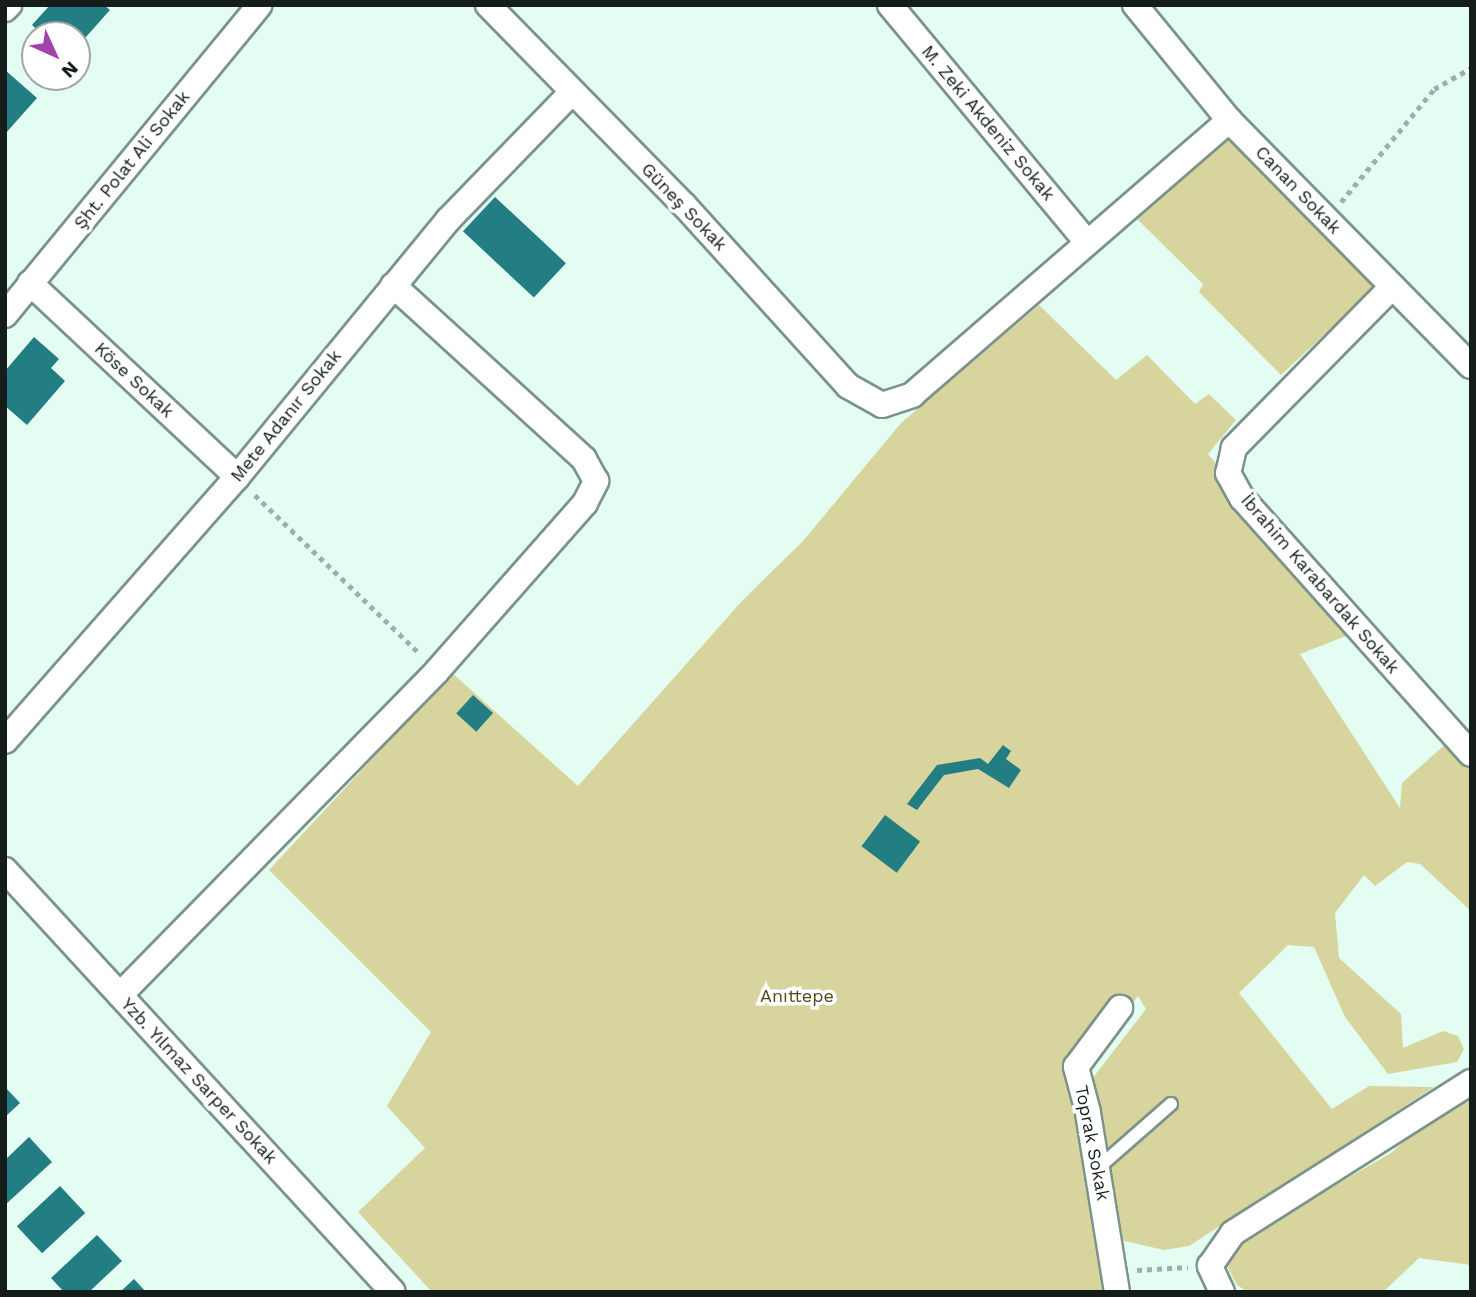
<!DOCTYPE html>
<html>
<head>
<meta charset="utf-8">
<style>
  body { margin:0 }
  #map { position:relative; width:1476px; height:1297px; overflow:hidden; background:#e3fdf2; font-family:"Work Sans",sans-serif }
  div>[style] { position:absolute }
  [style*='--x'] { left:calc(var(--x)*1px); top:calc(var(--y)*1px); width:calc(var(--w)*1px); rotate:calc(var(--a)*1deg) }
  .green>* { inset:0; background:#d7d49d }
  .building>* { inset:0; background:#227e82; transform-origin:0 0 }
  .path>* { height:4.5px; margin-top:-2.25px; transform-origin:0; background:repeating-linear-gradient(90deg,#9cb0a7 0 5px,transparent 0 10px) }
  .roads { filter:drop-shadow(2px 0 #7b9389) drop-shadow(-2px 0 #7b9389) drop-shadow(0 2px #7b9389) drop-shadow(0 -2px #7b9389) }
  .service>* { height:12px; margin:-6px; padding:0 6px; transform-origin:6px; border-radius:6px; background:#fff }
  .minor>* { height:24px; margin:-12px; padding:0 12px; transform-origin:12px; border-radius:12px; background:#fff }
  span { translate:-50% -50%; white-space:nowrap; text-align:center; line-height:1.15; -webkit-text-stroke:7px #fff; paint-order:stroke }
  .street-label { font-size:18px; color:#141d19 }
  .park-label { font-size:18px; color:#4e4a1a }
  .frame { position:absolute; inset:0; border:7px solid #141d19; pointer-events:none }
  .north { position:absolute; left:21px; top:21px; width:70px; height:70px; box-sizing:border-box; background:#fff; border:2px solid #a1a5a3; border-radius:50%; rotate:135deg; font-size:19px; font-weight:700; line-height:28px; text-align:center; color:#141d19 }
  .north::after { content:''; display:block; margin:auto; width:24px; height:32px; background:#a342aa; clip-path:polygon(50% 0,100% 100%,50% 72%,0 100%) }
</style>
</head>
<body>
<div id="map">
  <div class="green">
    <i style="clip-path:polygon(1237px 134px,1373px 275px,1371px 291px,1281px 375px,1199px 292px,1203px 284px,1133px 215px,1224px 136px)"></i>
    <i style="clip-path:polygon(evenodd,1039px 305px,1116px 380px,1147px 355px,1195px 404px,1209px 394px,1236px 420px,1208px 454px,1426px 712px,1420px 719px,1346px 636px,1300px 654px,1400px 808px,1402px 783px,1450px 740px,1471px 763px,1471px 911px,1420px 864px,1407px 862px,1375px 886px,1364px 875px,1335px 913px,1339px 958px,1401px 1014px,1403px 1048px,1443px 1031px,1458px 1036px,1464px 1049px,1457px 1062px,1388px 1074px,1345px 1017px,1314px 947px,1288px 945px,1239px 993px,1332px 1109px,1369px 1086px,1434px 1087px,1189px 1246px,1164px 1250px,1125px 1241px,1104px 1242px,1107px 1292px,432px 1292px,358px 1212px,425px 1148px,387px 1106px,431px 1032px,269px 870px,452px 673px,578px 786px,742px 601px,803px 541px,901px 423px,1039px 305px,1138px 996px,1146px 1009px,1092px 1079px,1104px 1127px,1098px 1130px,1082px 1071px,1138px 996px)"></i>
    <i style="clip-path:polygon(1471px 1092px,1471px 1265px,1419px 1258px,1383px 1292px,1248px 1292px,1237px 1285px,1227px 1266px,1233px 1244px,1391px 1153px,1432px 1116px)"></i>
  </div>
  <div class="building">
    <i style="clip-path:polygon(50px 5px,104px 5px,110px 10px,77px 47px,77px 35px,43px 35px,32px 25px)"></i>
    <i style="clip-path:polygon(5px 70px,37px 98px,5px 134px)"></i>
    <i style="left:495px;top:197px;width:97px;height:47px;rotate:43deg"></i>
    <i style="clip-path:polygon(34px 337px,59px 359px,51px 368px,65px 381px,27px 425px,5px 406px,5px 371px)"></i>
    <i style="left:473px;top:695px;width:27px;height:25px;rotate:42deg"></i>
    <i style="clip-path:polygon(1003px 745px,1011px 751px,1006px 759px,1021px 770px,1009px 788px,978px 769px,944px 775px,917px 810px,907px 804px,937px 765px,980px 758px,988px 764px)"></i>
    <i style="left:885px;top:815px;width:44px;height:39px;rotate:37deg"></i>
    <i style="clip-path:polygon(5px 1087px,20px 1103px,5px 1117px)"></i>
    <i style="clip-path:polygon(29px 1137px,52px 1162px,5px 1205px,5px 1160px)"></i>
    <i style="left:60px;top:1186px;width:37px;height:59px;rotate:47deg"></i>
    <i style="clip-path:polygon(97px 1235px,122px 1261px,89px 1292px,64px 1292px,51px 1278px)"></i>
    <i style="clip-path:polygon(134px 1279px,146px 1292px,120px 1292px)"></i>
  </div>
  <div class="path">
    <i style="--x:1341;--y:202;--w:146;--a:-50.5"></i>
    <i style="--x:1434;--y:89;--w:43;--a:-29.6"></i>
    <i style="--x:255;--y:495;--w:229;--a:43.9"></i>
    <i style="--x:1137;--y:1270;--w:51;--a:-3.4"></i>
  </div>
  <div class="roads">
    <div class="service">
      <i style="--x:1098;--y:1168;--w:97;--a:-41.2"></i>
    </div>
    <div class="minor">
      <i style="--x:488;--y:5;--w:280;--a:45.6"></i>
      <i style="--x:684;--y:205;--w:244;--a:47.8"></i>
      <i style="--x:848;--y:386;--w:39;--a:29"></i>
      <i style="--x:882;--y:405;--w:32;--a:-18"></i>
      <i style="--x:912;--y:395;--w:420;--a:-40.9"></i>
      <i style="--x:890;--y:5;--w:307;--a:50.3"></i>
      <i style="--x:1135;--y:5;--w:149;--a:50.7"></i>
      <i style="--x:1229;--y:120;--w:345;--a:45.5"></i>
      <i style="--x:5;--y:9;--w:6;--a:-45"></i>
      <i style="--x:30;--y:283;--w:284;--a:43.1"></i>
      <i style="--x:1392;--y:287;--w:226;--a:134.5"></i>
      <i style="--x:1234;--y:448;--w:26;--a:103"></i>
      <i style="--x:1228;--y:473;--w:29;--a:61"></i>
      <i style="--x:1242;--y:498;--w:343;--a:48.2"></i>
      <i style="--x:5;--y:315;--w:401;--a:-50.6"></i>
      <i style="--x:5;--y:741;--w:351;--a:-48.7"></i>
      <i style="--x:237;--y:477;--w:333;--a:-50.6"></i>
      <i style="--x:448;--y:220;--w:177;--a:-45.9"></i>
      <i style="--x:5;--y:870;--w:573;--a:47.4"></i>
      <i style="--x:120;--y:995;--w:453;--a:-45.6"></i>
      <i style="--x:437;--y:671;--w:224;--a:-48.6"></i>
      <i style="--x:585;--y:503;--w:25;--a:-63"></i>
      <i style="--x:596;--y:481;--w:25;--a:-119"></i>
      <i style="--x:584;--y:459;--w:258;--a:-137.7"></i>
      <i style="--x:1117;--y:1292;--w:182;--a:-99.2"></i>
      <i style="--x:1088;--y:1112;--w:47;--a:-104.9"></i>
      <i style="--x:1076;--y:1067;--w:74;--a:-53.3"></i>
      <i style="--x:1222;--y:1292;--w:29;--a:-115"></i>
      <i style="--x:1210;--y:1266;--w:40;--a:-55.1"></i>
      <i style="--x:1233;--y:1233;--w:282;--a:-32.4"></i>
    </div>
  </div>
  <div class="street-label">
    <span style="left:988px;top:123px;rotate:50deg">M. Zeki Akdeniz Sokak</span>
    <span style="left:132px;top:160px;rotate:-51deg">Şht. Polat Ali Sokak</span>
    <span style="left:1298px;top:190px;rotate:46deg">Canan Sokak</span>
    <span style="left:684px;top:207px;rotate:46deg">Güneş Sokak</span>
    <span style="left:134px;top:380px;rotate:43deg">Köse Sokak</span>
    <span style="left:286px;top:416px;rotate:-51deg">Mete Adanır Sokak</span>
    <span style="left:1320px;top:584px;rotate:49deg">İbrahim Karabardak Sokak</span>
    <span style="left:199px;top:1081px;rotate:47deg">Yzb. Yılmaz Sarper Sokak</span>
    <span style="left:1092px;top:1143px;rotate:79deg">Toprak Sokak</span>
  </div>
  <div class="park-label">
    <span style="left:797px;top:996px">Anıttepe</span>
  </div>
  <div class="frame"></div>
  <div class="north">N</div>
</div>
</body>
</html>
